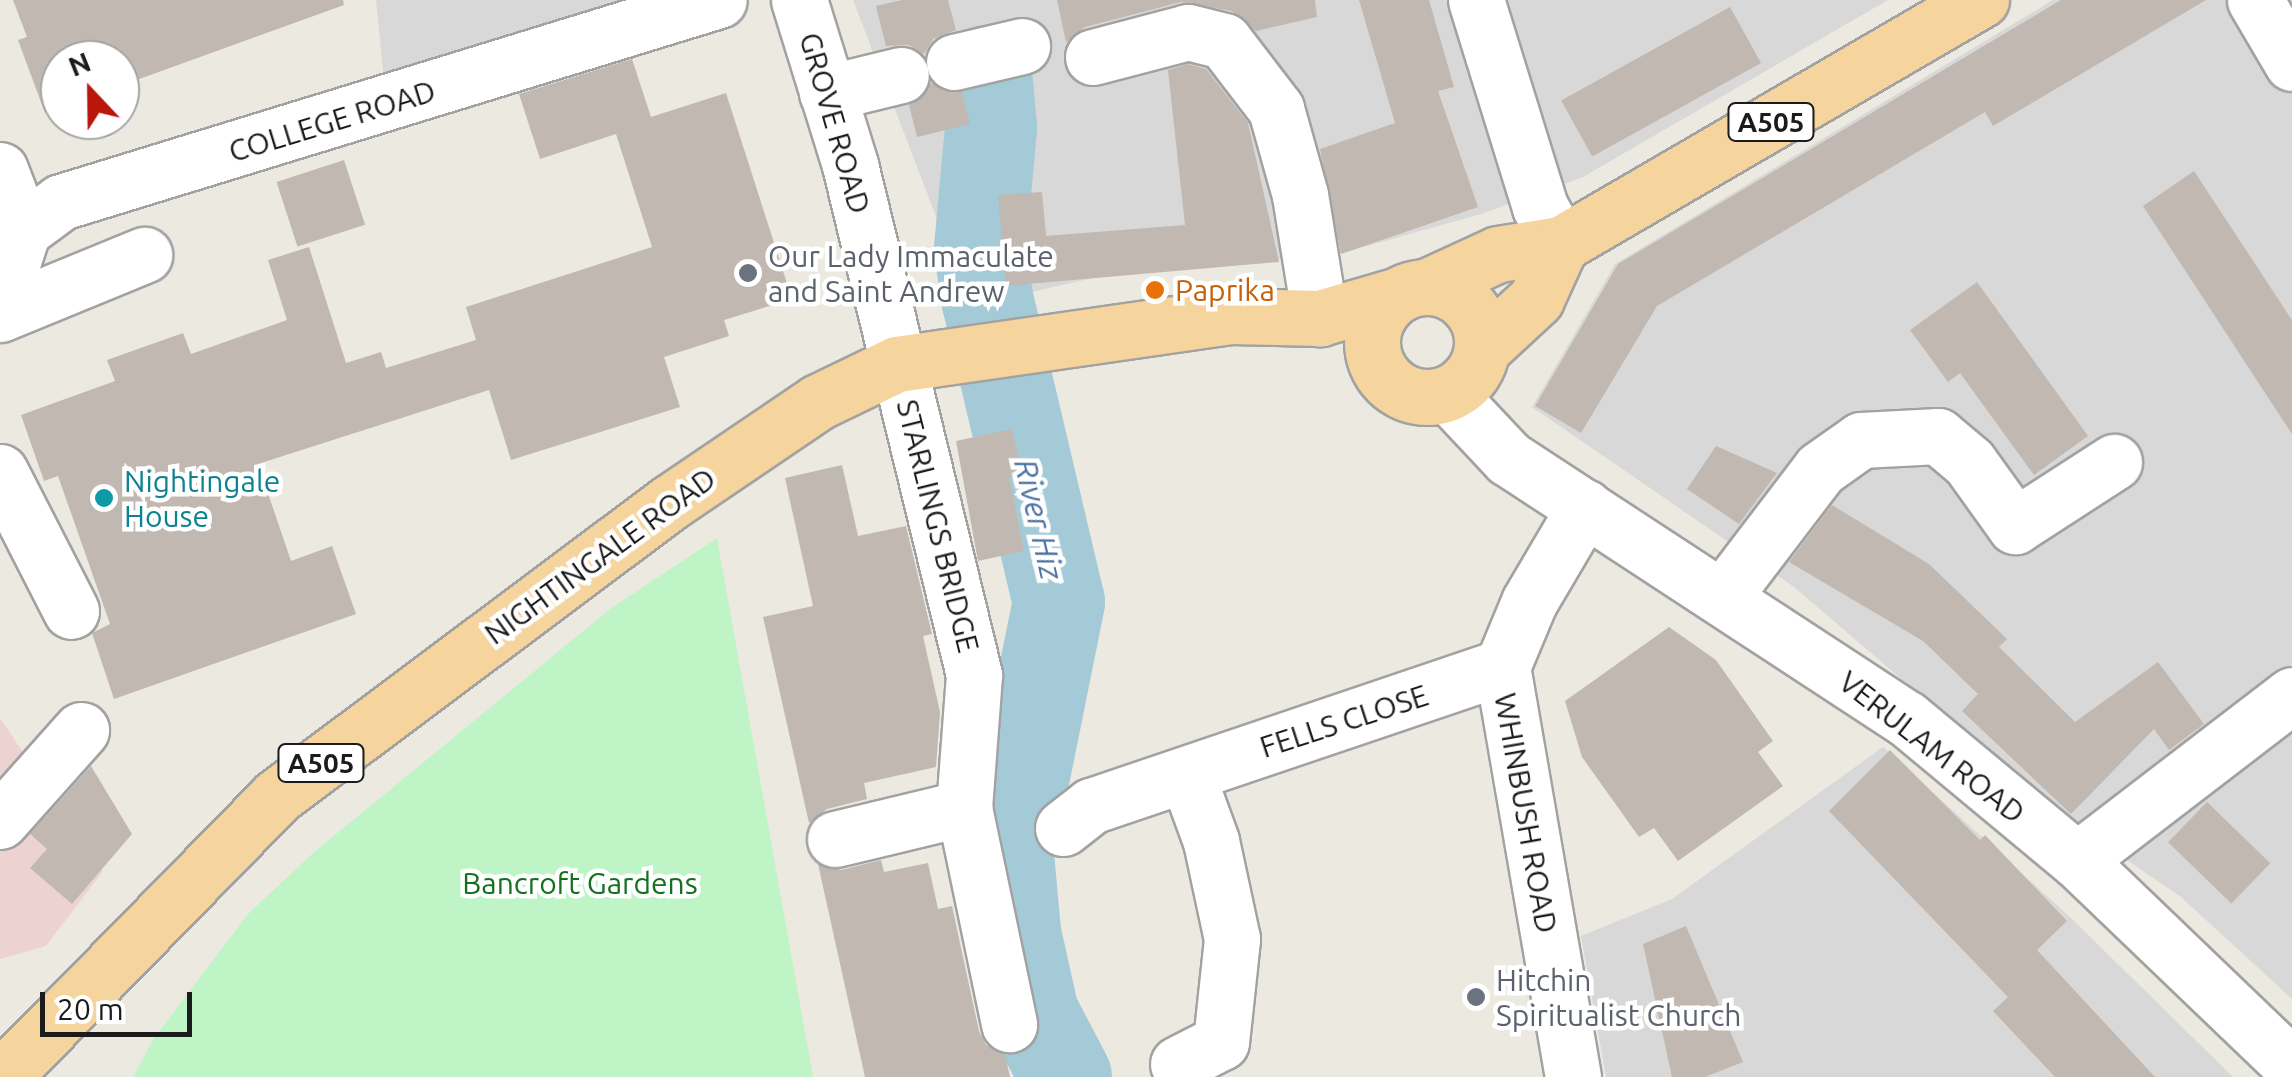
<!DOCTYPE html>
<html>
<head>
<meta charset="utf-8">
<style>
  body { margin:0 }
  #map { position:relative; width:2292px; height:1077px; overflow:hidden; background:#ece9e1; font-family:Ubuntu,sans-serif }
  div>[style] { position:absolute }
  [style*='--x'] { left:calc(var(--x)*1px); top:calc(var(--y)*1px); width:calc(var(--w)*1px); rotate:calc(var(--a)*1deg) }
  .residential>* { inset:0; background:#d9d8d8 }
  .commercial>* { inset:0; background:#ecd3d1 }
  .park>* { inset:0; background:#bff5c6 }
  .pier>* { inset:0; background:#fff; transform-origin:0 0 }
  .river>* { height:92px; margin:-46px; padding:0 46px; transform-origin:46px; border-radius:46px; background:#a4c9d7 }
  .building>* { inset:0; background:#c0b8b1; transform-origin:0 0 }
  .roads { filter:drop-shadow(2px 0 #a2a2a2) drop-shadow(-2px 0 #a2a2a2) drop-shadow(0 2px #a2a2a2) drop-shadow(0 -2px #a2a2a2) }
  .minor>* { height:55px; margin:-27.5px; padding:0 27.5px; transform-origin:27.5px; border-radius:27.5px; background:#fff }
  .major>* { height:55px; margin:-27.5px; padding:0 27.5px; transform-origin:27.5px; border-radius:27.5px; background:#f5d49d }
  .major>.ring { margin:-27.5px; padding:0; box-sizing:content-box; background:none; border:55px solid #f5d49d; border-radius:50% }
  .dots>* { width:28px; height:28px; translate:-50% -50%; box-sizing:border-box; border:5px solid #fff; border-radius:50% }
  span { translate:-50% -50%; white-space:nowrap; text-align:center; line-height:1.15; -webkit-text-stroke:9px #fff; paint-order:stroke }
  .shield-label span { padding:2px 8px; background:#fff; border:2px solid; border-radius:8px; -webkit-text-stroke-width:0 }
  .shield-label { font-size:28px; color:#1b1b1b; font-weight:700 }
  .street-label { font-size:30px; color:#1b1b1b }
  .worship-label { font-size:30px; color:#5b616d }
  .left { translate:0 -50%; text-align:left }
  .food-label { font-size:30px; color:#c56008 }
  .culture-label { font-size:30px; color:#0d838f }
  .park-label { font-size:30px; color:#12701f }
  .water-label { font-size:32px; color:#4f74a3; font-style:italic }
  .north { position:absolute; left:40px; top:40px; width:100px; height:100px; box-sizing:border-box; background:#fff; border:2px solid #a4a4a4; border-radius:50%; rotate:338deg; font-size:28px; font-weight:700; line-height:40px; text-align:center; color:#1b1b1b }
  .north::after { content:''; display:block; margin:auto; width:35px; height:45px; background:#b9160c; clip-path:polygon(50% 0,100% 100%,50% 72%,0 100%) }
  .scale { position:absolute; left:40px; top:992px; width:152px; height:45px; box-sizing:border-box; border:5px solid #1b1b1b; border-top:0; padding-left:12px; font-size:30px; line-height:35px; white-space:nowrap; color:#1b1b1b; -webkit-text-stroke:8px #fff; paint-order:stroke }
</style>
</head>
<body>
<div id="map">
  <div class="residential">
    <i style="clip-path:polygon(376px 0,621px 0,384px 79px)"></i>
    <i style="clip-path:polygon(853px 0,1888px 0,1583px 177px,1481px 214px,1342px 253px,1093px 278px,996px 300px,965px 292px)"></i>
    <i style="clip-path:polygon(2053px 0,2292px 0,2292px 999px,2181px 897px,2055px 811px,1794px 587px,1532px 407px,1615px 264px)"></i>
    <i style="clip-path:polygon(1883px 747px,2072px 919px,2233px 1077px,1606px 1077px,1581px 936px,1672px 899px)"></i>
  </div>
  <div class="commercial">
    <i style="clip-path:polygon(0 718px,103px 871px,46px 946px,0 959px)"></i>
  </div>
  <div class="park">
    <i style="clip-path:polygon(717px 538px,813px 1077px,133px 1077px,154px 1038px,249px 913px,313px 853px,610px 609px)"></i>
  </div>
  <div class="pier">
    <i style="left:976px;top:302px;width:39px;height:115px;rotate:4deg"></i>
  </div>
  <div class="river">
    <i style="--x:986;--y:71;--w:57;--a:85"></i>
    <i style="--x:991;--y:128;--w:122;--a:95.2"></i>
    <i style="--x:980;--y:250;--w:49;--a:81.7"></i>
    <i style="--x:987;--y:298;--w:312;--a:76.7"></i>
    <i style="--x:1059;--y:602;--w:257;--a:101.4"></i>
    <i style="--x:1008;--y:854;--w:79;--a:84.9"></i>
    <i style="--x:1015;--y:933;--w:83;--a:77.5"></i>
    <i style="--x:1033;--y:1014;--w:71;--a:62.4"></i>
  </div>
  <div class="building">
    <i style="clip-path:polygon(13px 0,343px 0,344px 5px,120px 86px,120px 60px,60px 60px,60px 108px,45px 113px,18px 40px,27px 37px)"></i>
    <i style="clip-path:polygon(902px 0,948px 0,956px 30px,933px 39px,924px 54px,909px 45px,886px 46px,876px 6px)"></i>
    <i style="clip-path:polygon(1057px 0,1315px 0,1317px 17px,1256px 31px,1232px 11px,1181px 2px,1085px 27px,1066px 42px)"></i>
    <i style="clip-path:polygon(1359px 0,1429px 0,1454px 87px,1438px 91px,1478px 207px,1341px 254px,1320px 149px,1395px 123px)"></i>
    <i style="clip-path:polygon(2061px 0,2206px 0,1993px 126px,1985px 112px,1657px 306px,1581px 433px,1535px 406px,1618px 264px)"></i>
    <i style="left:1730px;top:7px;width:64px;height:193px;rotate:61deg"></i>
    <i style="clip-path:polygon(632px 59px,651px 117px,726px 93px,792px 299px,724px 320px,729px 336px,664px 357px,680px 407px,511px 460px,489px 390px,258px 464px,291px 561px,332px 546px,356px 614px,114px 699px,92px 633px,110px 624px,58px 476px,44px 481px,21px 415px,115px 381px,107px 360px,183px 333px,191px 354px,287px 320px,268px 260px,309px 247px,346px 363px,381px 352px,386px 368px,476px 340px,466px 307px,652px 247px,616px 134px,540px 159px,519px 94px)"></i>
    <i style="clip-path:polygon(1188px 64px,1206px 69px,1248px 123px,1279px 262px,1006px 286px,998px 195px,1042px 192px,1046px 236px,1185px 225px,1168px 70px)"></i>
    <i style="clip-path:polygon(931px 83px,962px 92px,970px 124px,917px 137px,909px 105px)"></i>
    <i style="left:344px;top:160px;width:68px;height:71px;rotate:72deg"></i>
    <i style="clip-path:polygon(2194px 171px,2292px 320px,2292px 434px,2143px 206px)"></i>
    <i style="clip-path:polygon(1977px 282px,2088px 436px,2034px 475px,1960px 373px,1948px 382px,1910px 330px)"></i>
    <i style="clip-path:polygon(1012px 429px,1021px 473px,1009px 476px,1024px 551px,978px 561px,956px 441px)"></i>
    <i style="clip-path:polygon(1716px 446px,1777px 473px,1739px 524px,1687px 489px)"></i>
    <i style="clip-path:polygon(842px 465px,858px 536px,906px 526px,932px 634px,923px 636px,940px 712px,936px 767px,864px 783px,867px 799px,827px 809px,809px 823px,763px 617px,813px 606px,785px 478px)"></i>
    <i style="clip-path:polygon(1832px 505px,1929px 564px,2007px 639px,1999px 647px,2075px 722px,2158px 662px,2204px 724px,2169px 750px,2154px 729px,2071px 814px,1962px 711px,1978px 694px,1923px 641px,1789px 562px)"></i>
    <i style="clip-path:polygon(1669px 627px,1716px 660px,1773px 741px,1758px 752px,1783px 786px,1678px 861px,1654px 828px,1639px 837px,1582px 757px,1565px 701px)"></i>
    <i style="clip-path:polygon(1890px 750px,1980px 840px,1985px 835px,2067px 921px,2037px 950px,2155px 1077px,2055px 1077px,1993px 1011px,2008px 997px,1829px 811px)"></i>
    <i style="clip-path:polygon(91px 766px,132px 834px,72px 904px,30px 868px,47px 849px,30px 834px)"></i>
    <i style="left:2207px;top:802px;width:88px;height:56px;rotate:44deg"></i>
    <i style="clip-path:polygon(881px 860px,884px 872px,928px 863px,938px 909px,952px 906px,979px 1031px,986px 1045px,1005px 1054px,1010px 1077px,865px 1077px,818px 864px,841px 870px)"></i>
    <i style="clip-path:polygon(1686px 926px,1743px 1062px,1705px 1077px,1672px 1077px,1643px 944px)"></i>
  </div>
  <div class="roads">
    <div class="minor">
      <i style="--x:799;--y:0;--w:173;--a:72.8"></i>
      <i style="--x:850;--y:165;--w:525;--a:76.33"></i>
      <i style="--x:974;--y:675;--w:133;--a:94.3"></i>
      <i style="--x:964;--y:808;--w:221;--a:78.2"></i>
      <i style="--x:1476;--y:0;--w:217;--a:72.8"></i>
      <i style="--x:1540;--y:207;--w:43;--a:60.4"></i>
      <i style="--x:2255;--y:0;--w:73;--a:59.6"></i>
      <i style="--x:1093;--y:57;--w:98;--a:-14.7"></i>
      <i style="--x:1188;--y:32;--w:37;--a:14"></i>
      <i style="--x:1224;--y:41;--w:86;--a:52.6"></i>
      <i style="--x:1276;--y:109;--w:89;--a:74.4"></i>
      <i style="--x:1300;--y:195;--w:125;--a:80.8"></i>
      <i style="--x:954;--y:62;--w:70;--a:-13.2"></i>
      <i style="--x:827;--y:93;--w:76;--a:-13.7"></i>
      <i style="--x:0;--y:170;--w:64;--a:69"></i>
      <i style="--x:0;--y:301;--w:75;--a:-72.1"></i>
      <i style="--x:23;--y:230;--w:47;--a:-36.4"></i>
      <i style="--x:61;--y:202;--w:688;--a:-17.07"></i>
      <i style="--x:0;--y:314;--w:156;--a:-22.3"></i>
      <i style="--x:1448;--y:394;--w:88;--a:46.8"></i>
      <i style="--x:1508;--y:458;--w:477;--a:33.2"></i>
      <i style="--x:1907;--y:719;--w:221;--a:39.7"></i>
      <i style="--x:2077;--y:860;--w:298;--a:43.8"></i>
      <i style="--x:0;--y:472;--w:156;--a:62.9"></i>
      <i style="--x:1724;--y:595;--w:158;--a:-52.7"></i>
      <i style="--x:1820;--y:469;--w:50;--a:-35.3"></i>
      <i style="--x:1861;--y:440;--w:77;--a:-3"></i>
      <i style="--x:1938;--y:436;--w:40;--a:40"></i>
      <i style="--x:1969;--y:462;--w:79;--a:54.3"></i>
      <i style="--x:2015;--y:526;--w:118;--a:-32.9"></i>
      <i style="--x:0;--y:821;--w:122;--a:-48.3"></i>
      <i style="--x:1063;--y:828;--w:36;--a:-38"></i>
      <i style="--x:1091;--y:806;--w:434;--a:-18.7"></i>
      <i style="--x:835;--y:839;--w:133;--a:-13.5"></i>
      <i style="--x:2077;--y:860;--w:271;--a:-37.5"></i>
      <i style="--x:1178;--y:1064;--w:48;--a:-27.1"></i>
      <i style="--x:1221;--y:1042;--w:104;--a:-83.9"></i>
      <i style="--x:1232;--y:939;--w:100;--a:-102.1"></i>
      <i style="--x:1211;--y:841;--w:70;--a:-110"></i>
      <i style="--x:1573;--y:1077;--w:416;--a:-99.8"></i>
      <i style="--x:1502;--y:667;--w:70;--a:-67.4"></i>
      <i style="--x:1529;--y:602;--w:110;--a:-59.5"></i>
    </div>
    <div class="major">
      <i class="ring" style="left:1372px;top:287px;width:55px;height:55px"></i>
      <i style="--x:1426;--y:287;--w:79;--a:-24.6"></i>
      <i style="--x:1498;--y:254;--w:64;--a:-9"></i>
      <i style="--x:1561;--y:244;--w:486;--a:-30.2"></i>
      <i style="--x:1482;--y:349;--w:74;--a:-42.8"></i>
      <i style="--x:1536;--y:299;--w:60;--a:-65.6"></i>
      <i style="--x:12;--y:1067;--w:378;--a:-45.6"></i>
      <i style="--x:276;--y:797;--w:491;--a:-36.8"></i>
      <i style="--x:669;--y:503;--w:180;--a:-34.1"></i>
      <i style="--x:818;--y:402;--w:88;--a:-25.7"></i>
      <i style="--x:897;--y:364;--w:337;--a:-8.2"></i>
      <i style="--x:1231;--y:316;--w:89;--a:1.3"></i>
      <i style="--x:1320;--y:318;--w:78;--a:-16.3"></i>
    </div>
  </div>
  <div class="dots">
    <i style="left:748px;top:273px;background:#6b7280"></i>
    <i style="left:1155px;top:290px;background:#e8710a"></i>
    <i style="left:104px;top:498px;background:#0f9aa8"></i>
    <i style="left:1476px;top:997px;background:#6b7280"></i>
  </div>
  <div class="shield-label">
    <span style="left:1771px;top:122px">A505</span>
    <span style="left:321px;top:763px">A505</span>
  </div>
  <div class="street-label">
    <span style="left:332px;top:121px;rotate:-17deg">COLLEGE ROAD</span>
    <span style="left:835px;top:123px;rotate:74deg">GROVE ROAD</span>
    <span style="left:938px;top:526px;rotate:76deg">STARLINGS BRIDGE</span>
    <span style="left:600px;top:556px;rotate:-36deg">NIGHTINGALE ROAD</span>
    <span style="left:1344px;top:721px;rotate:-18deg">FELLS CLOSE</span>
    <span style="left:1932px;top:747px;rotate:38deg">VERULAM ROAD</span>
    <span style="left:1526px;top:813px;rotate:80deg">WHINBUSH ROAD</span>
  </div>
  <div class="worship-label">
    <span class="left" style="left:768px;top:273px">Our Lady Immaculate<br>and Saint Andrew</span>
    <span class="left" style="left:1496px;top:997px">Hitchin<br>Spiritualist Church</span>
  </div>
  <div class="food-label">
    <span class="left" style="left:1175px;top:290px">Paprika</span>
  </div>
  <div class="culture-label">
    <span class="left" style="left:124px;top:498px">Nightingale<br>House</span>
  </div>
  <div class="park-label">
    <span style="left:580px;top:883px">Bancroft Gardens</span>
  </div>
  <div class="water-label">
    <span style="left:1039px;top:519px;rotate:77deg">River Hiz</span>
  </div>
  <div class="north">N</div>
  <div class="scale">20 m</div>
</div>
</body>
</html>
